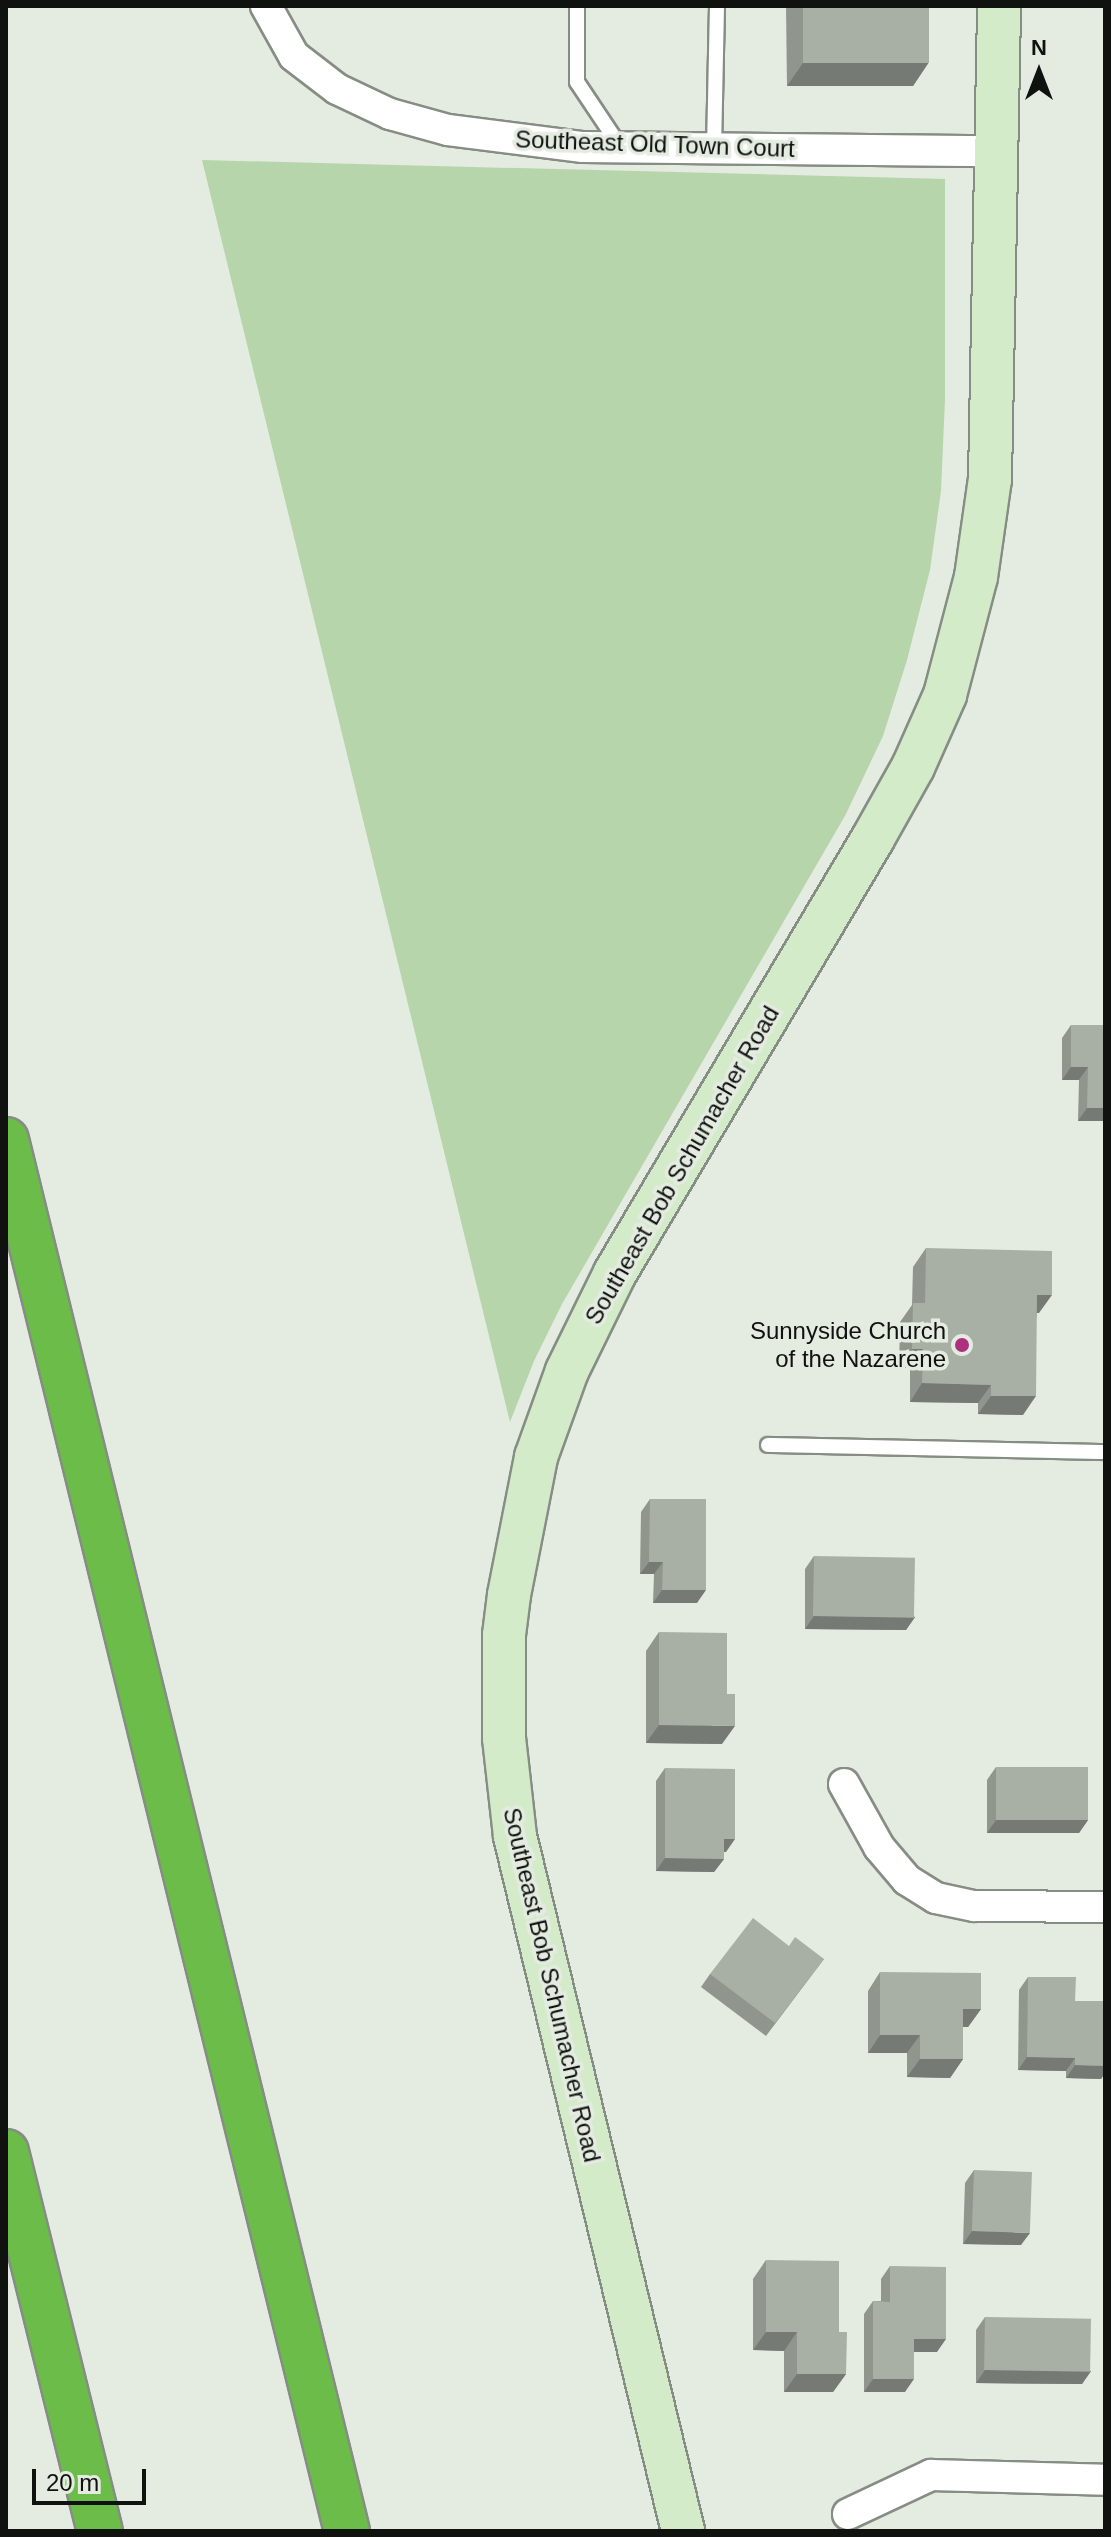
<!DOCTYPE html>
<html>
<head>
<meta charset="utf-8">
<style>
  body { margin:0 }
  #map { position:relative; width:1111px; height:2537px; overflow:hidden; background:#e4ebe1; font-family:Arial,sans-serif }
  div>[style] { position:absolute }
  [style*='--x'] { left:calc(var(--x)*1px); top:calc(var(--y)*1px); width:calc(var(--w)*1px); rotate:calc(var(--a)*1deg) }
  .green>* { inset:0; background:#b7d5ab }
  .roads { filter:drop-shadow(2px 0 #868d84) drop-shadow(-2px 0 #868d84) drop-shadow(0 2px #868d84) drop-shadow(0 -2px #868d84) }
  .service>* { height:14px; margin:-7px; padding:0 7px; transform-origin:7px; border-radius:7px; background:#fff }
  .minor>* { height:30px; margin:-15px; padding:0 15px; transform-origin:15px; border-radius:15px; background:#fff }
  .secondary>* { height:42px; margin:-21px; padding:0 21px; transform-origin:21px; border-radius:21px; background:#d3ebc8 }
  .motorway>* { height:44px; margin:-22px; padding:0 22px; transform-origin:22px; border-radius:22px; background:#6cbc49 }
  .wall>* { inset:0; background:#90968e }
  .shaded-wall>* { inset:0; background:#767a74 }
  .building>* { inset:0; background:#a8afa5; transform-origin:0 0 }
  .dots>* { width:22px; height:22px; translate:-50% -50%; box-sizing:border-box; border:4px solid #e4ebe1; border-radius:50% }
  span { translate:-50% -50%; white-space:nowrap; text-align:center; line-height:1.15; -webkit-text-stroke:7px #e4ebe1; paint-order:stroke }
  .street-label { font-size:24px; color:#0f120f }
  .poi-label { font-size:24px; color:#0f120f }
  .right { translate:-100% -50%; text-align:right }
  .frame { position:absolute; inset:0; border:8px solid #0f120f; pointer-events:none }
  .north { position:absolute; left:999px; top:32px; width:80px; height:80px; -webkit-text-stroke:6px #e4ebe1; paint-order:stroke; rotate:0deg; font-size:22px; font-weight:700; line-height:32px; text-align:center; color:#0f120f }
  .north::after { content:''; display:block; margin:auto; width:28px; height:36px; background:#0f120f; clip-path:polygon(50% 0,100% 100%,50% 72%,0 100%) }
  .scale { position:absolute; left:32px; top:2469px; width:114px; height:36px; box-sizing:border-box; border:4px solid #0f120f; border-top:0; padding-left:10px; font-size:24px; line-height:28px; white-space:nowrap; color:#0f120f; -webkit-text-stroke:6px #e4ebe1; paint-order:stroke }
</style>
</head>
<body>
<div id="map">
  <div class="green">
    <i style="clip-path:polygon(202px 160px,945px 179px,945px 399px,941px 491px,930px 570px,907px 660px,883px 736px,846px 814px,562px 1304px,534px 1361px,510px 1422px)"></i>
  </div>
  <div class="roads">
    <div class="service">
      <i style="--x:577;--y:6;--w:76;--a:90"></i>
      <i style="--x:577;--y:82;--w:79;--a:56.3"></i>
      <i style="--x:714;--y:149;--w:143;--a:-88.8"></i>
      <i style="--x:768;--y:1445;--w:337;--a:1.2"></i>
    </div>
    <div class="minor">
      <i style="--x:266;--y:6;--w:57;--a:60.8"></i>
      <i style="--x:294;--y:56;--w:54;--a:37.5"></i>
      <i style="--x:337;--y:89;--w:59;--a:25.3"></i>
      <i style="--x:390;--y:114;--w:60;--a:15.4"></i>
      <i style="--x:448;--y:130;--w:136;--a:7.2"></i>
      <i style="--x:583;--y:147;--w:414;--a:0.6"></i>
      <i style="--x:844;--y:1784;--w:72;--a:60.9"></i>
      <i style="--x:879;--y:1847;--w:43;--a:49.7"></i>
      <i style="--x:907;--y:1880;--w:34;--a:32"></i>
      <i style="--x:936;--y:1898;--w:39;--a:12"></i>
      <i style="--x:974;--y:1906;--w:131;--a:0.4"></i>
      <i style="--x:848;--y:2514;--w:92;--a:-25.2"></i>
      <i style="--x:931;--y:2475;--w:174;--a:1.6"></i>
    </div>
    <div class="secondary">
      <i style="--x:683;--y:2531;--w:715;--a:-103.59"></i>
      <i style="--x:515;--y:1836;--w:99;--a:-96.4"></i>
      <i style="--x:504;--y:1738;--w:103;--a:-90"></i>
      <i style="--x:504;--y:1635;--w:40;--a:-82.9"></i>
      <i style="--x:509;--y:1595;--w:141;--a:-78.9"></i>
      <i style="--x:536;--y:1457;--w:91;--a:-70.2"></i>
      <i style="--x:567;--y:1371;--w:109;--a:-63.9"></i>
      <i style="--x:615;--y:1273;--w:504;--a:-59.31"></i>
      <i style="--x:872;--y:840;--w:84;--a:-60.7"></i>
      <i style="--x:913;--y:767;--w:79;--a:-66"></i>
      <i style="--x:945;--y:695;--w:122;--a:-75.3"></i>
      <i style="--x:976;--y:577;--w:99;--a:-81.9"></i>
      <i style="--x:990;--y:479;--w:473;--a:-88.9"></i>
    </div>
    <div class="motorway">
      <i style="--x:6;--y:1140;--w:1432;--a:76.23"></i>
      <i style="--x:6;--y:2152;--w:390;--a:76.1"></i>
    </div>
  </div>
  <div class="wall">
    <i style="clip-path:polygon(786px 6px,929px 6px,929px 62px,913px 86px,787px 86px)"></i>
    <i style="clip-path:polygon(1071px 1025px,1105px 1025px,1105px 1121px,1078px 1121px,1079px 1080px,1062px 1080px,1062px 1038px)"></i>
    <i style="clip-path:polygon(926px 1248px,1039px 1313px,1037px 1313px,1023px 1415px,978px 1414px,978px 1403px,910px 1402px,910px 1368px,899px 1368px,900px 1322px,912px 1305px,913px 1267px)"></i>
    <i style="clip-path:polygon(650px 1499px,697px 1603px,653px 1603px,654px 1574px,640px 1574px,641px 1512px)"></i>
    <i style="clip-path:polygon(814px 1556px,915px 1617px,906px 1630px,805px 1629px,805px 1569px)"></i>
    <i style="clip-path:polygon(659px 1632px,722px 1744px,646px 1743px,646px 1651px)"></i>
    <i style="clip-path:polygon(996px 1767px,1088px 1820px,1079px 1833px,987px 1833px,987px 1780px)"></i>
    <i style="clip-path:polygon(665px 1768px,726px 1852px,724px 1852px,724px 1859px,714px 1872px,656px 1871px,656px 1781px)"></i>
    <i style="clip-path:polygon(789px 1946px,824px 1959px,766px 2036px,701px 1987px,710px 1974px)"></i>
    <i style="clip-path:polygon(880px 1972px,981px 2009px,968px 2027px,963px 2027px,963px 2059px,950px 2078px,907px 2077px,907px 2053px,868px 2053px,868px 1991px)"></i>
    <i style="clip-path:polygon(1028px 1977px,1075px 2001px,1105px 2001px,1105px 2073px,1101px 2079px,1066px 2078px,1066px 2071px,1018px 2070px,1019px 1990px)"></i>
    <i style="clip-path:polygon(974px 2170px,1021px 2245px,963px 2244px,965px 2183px)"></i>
    <i style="clip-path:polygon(766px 2260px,839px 2332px,846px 2374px,833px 2392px,784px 2392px,784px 2351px,753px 2350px,753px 2279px)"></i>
    <i style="clip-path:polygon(890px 2266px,937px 2352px,914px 2352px,905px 2392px,864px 2392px,864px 2314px,873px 2301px,881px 2301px,881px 2279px)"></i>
    <i style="clip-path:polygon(985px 2317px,1091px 2371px,1082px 2384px,976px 2383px,976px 2330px)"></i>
  </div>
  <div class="shaded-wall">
    <i style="clip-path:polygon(929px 62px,913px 86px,787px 86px,803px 63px)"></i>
    <i style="clip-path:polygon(1071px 1067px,1088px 1067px,1079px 1080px,1062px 1080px)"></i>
    <i style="clip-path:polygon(1087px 1108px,1105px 1108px,1105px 1121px,1078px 1121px)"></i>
    <i style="clip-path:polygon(1037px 1295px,1052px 1295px,1039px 1313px,1024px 1313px)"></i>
    <i style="clip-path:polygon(912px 1349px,923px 1349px,910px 1368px,899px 1368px)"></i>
    <i style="clip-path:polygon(922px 1383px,991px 1385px,978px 1403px,910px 1402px)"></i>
    <i style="clip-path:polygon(991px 1396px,1036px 1396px,1023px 1415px,978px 1414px)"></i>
    <i style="clip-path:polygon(649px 1562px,663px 1562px,654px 1574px,640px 1574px)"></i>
    <i style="clip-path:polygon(662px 1590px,706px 1590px,697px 1603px,653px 1603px)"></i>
    <i style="clip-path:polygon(814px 1616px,915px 1617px,906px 1630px,805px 1629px)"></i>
    <i style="clip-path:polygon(659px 1725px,735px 1726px,722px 1744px,646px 1743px)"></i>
    <i style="clip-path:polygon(996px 1820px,1088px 1820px,1079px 1833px,987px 1833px)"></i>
    <i style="clip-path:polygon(724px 1839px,735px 1839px,726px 1852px,715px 1852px)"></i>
    <i style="clip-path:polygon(665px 1858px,724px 1859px,714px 1872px,656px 1871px)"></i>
    <i style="clip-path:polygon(963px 2009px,981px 2009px,968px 2027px,950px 2027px)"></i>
    <i style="clip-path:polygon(880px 2035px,920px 2035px,907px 2053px,868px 2053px)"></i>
    <i style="clip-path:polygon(1027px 2057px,1075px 2058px,1066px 2071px,1018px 2070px)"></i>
    <i style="clip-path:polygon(920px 2059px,963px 2059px,950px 2078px,907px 2077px)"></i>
    <i style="clip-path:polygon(1075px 2065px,1105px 2066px,1105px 2073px,1101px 2079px,1066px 2078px)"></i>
    <i style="clip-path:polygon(972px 2231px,1030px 2233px,1021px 2245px,963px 2244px)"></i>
    <i style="clip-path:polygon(766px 2332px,797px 2332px,784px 2351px,753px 2350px)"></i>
    <i style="clip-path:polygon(914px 2339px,946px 2339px,937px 2352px,906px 2352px)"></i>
    <i style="clip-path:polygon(985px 2370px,1091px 2371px,1082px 2384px,976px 2383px)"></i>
    <i style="clip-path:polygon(797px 2374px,846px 2374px,833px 2392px,784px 2392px)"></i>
    <i style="clip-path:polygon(873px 2379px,914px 2379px,905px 2392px,864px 2392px)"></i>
  </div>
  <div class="building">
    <i style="left:803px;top:6px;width:126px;height:57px"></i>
    <i style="clip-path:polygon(1071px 1025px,1105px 1025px,1105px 1108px,1087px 1108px,1088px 1067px,1071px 1067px)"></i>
    <i style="clip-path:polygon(926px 1248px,1052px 1251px,1052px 1295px,1037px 1295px,1036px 1396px,991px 1396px,991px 1385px,922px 1383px,923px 1349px,912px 1349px,913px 1303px,925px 1303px)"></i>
    <i style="clip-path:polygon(650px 1499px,706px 1499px,706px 1590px,662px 1590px,663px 1562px,649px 1562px)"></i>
    <i style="left:814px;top:1556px;width:101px;height:60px;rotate:1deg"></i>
    <i style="clip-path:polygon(659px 1632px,727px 1633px,727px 1694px,735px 1694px,735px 1726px,659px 1725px)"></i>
    <i style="left:996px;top:1767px;width:92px;height:53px"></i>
    <i style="clip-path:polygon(665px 1768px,735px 1769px,735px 1839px,724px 1839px,724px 1859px,665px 1858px)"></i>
    <i style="clip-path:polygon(753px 1918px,789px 1946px,795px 1937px,824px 1959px,775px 2023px,710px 1974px)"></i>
    <i style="clip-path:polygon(880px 1972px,981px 1973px,981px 2009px,963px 2009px,963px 2059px,920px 2059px,920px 2035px,880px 2035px)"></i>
    <i style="clip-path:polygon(1028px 1977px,1076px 1977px,1075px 2001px,1105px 2001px,1105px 2066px,1075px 2065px,1075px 2058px,1027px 2057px)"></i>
    <i style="left:974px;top:2170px;width:58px;height:61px;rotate:2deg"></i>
    <i style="clip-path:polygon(766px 2260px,839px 2261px,839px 2332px,847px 2332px,846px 2374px,797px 2374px,797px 2332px,766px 2332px)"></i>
    <i style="clip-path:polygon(890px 2266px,946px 2267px,946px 2339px,914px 2339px,914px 2379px,873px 2379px,873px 2301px,890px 2302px)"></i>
    <i style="left:985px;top:2317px;width:106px;height:53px;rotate:1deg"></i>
  </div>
  <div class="dots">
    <i style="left:962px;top:1345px;background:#ae2f7e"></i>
  </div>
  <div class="street-label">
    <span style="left:655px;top:144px;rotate:2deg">Southeast Old Town Court</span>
    <span style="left:682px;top:1165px;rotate:-60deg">Southeast Bob Schumacher Road</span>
    <span style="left:552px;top:1985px;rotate:77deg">Southeast Bob Schumacher Road</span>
  </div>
  <div class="poi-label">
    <span class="right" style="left:946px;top:1345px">Sunnyside Church<br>of the Nazarene</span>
  </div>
  <div class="frame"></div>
  <div class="north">N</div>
  <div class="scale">20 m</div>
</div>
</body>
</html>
